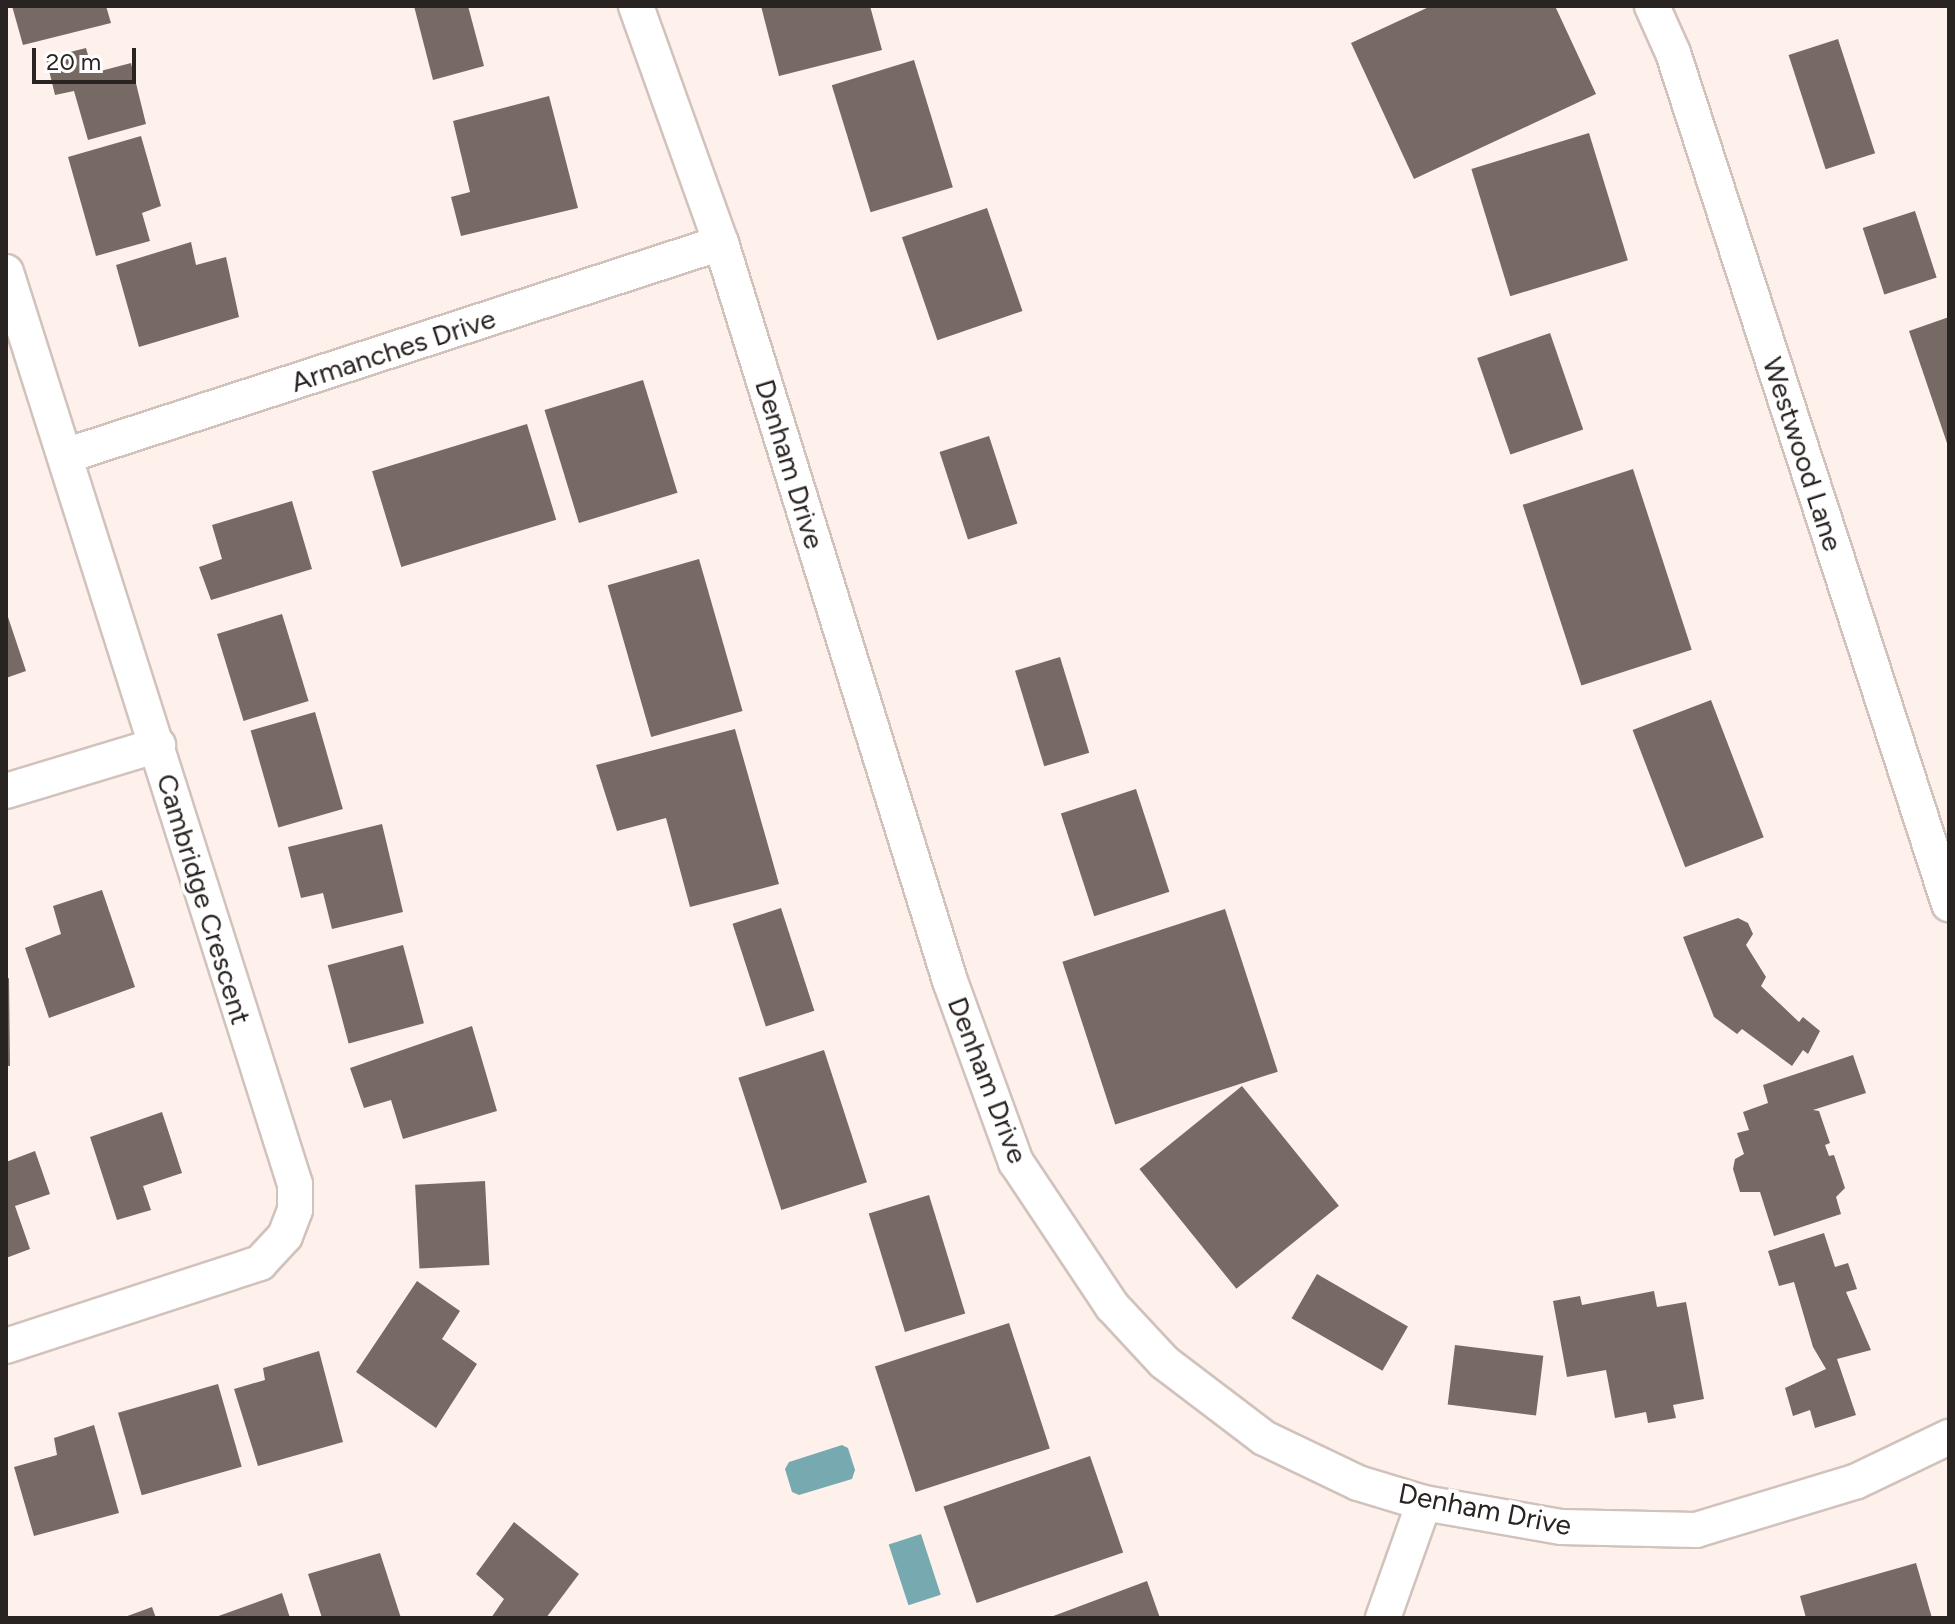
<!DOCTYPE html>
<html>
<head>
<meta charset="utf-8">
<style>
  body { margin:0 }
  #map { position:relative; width:1955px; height:1624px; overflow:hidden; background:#fef1ec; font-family:Figtree,sans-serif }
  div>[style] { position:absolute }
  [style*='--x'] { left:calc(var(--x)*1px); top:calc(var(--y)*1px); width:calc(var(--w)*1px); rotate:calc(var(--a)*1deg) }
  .water>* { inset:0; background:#77aab0; transform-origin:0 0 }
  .building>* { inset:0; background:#776a64; transform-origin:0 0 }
  .roads { filter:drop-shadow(2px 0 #d1c2bc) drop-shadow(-2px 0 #d1c2bc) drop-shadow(0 2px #d1c2bc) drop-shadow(0 -2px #d1c2bc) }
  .minor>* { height:34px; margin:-17px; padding:0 17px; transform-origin:17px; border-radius:17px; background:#fff }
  span { translate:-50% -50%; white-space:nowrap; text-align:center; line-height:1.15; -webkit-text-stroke:8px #fff; paint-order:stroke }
  .street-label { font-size:28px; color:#292321 }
  .frame { position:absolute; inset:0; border:8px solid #292321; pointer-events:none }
  .scale { position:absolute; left:32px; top:48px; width:104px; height:36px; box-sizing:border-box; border:4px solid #292321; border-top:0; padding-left:10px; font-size:24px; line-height:28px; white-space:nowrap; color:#292321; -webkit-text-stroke:6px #fff; paint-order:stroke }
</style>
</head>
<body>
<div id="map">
  <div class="water">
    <i style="clip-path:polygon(842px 1445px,848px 1448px,855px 1470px,852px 1479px,799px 1495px,792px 1492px,785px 1469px,789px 1462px)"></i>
    <i style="left:921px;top:1534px;width:64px;height:34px;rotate:72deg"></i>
  </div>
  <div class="building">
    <i style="clip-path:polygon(12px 6px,106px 6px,111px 23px,23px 45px)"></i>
    <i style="clip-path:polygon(414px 6px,468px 6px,484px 66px,433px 80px)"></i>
    <i style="clip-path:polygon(761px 6px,870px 6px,882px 50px,779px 76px)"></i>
    <i style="clip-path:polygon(1431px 6px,1555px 6px,1596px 94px,1414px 179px,1351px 43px)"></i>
    <i style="left:1838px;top:39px;width:120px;height:52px;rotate:72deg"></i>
    <i style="clip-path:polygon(86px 48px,93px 73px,131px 63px,146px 124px,88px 140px,74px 91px,55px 95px,46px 58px)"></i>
    <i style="left:914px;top:60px;width:133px;height:86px;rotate:73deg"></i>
    <i style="clip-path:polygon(549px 96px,578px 208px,461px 236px,451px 197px,470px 192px,453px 121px)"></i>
    <i style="left:1589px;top:133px;width:133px;height:123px;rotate:73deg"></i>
    <i style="clip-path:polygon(141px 136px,161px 206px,142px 213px,150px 241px,96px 256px,68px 157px)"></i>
    <i style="left:987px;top:208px;width:109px;height:90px;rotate:71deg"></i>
    <i style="left:1915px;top:211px;width:70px;height:55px;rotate:72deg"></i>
    <i style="clip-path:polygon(191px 242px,196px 265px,226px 257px,239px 317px,139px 347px,116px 265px)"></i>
    <i style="clip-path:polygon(1949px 317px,1949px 446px,1948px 446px,1909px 331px)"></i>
    <i style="left:1550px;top:333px;width:102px;height:77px;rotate:71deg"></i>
    <i style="left:643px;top:380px;width:118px;height:103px;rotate:73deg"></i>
    <i style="left:527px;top:424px;width:100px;height:162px;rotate:73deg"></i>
    <i style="left:989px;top:436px;width:92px;height:52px;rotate:72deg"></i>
    <i style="left:1633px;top:469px;width:190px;height:116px;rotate:72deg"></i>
    <i style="clip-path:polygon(292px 501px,312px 569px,211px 600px,199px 567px,222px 559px,212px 525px)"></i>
    <i style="left:699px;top:559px;width:158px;height:95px;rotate:74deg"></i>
    <i style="clip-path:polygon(6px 611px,26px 671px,6px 678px)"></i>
    <i style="left:282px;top:614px;width:91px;height:68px;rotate:73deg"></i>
    <i style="left:1060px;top:657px;width:100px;height:47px;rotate:73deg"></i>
    <i style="left:1711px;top:700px;width:147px;height:84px;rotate:69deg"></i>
    <i style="left:315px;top:712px;width:101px;height:67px;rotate:74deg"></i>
    <i style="clip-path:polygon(735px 729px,779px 884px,690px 907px,666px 818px,617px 831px,596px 765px)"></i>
    <i style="left:1136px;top:789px;width:108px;height:79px;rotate:72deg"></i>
    <i style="clip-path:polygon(382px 824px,403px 912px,332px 929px,323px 893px,301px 898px,288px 847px)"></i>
    <i style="clip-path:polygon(102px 890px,135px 987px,49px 1018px,25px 948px,61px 934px,53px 906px)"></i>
    <i style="left:781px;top:908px;width:108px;height:51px;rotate:72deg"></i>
    <i style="left:1225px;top:909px;width:171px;height:171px;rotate:72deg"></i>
    <i style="clip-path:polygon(1738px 918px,1748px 923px,1753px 934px,1746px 945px,1766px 977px,1761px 986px,1799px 1022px,1803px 1017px,1820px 1031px,1808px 1054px,1803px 1050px,1792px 1066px,1742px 1029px,1737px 1034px,1714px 1017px,1683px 937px)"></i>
    <i style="left:403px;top:945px;width:81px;height:78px;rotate:75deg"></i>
    <i style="clip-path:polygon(9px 978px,10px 1066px,6px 1066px,6px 979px)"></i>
    <i style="clip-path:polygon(472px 1026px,497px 1111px,403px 1139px,391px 1100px,364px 1108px,350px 1068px)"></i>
    <i style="left:824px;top:1050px;width:139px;height:90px;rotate:72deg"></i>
    <i style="clip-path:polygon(1853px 1055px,1866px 1093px,1813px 1110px,1819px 1111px,1830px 1143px,1825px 1145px,1829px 1156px,1834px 1155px,1845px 1188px,1836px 1197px,1841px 1214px,1774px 1236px,1760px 1192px,1740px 1192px,1733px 1169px,1735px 1159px,1744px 1154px,1737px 1133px,1749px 1130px,1743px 1112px,1768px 1103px,1763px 1085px)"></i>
    <i style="left:1242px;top:1086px;width:154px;height:132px;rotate:51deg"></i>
    <i style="clip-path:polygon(162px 1112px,182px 1173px,143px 1186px,151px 1210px,117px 1220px,90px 1137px)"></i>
    <i style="clip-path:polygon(35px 1151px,50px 1194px,15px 1206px,30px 1249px,6px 1258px,6px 1162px)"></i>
    <i style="left:485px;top:1181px;width:84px;height:70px;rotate:87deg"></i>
    <i style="left:929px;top:1195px;width:124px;height:63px;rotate:73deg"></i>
    <i style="clip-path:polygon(1824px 1233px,1835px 1267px,1848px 1263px,1857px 1289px,1846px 1292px,1871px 1350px,1837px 1359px,1856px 1415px,1815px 1428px,1810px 1410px,1793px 1416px,1785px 1388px,1826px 1369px,1813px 1347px,1794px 1282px,1779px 1286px,1768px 1251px)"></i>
    <i style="left:1317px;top:1274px;width:105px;height:51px;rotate:30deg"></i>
    <i style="clip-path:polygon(417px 1281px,460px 1311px,442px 1339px,477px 1364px,436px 1428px,356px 1372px)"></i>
    <i style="clip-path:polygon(1654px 1291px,1657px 1307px,1686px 1302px,1704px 1399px,1673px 1405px,1676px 1418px,1648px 1423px,1646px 1412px,1615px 1418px,1606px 1370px,1567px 1377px,1553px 1301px,1580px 1296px,1582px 1305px)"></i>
    <i style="left:1009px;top:1323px;width:132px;height:141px;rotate:72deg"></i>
    <i style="left:1455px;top:1345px;width:89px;height:60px;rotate:7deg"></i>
    <i style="clip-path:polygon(319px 1351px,343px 1442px,258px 1466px,234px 1389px,265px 1380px,263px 1368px)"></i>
    <i style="left:218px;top:1384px;width:86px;height:104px;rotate:74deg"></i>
    <i style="clip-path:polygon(94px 1425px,119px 1513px,34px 1536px,14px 1467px,57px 1455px,54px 1438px)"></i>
    <i style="left:1090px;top:1456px;width:102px;height:155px;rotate:71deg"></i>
    <i style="clip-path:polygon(514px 1522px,579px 1574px,546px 1618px,491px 1618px,504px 1599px,476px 1574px)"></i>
    <i style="clip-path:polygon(380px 1553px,401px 1618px,322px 1618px,308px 1574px)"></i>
    <i style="clip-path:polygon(1916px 1563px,1932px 1618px,1806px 1618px,1800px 1596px)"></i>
    <i style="clip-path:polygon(1147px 1581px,1160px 1618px,1048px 1618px)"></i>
    <i style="clip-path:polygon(282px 1593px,290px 1618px,213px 1618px)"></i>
    <i style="clip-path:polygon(152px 1607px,156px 1618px,122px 1618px)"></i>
  </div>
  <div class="roads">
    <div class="minor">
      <i style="--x:636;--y:6;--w:252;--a:70.3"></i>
      <i style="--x:721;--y:243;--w:773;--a:72.76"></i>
      <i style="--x:950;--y:981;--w:193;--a:70"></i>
      <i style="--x:1016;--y:1162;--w:173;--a:56.3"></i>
      <i style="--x:1112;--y:1306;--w:76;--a:47.1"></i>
      <i style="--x:1164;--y:1362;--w:126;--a:37.2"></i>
      <i style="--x:1264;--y:1438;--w:104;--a:25.6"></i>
      <i style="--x:1358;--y:1483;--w:69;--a:16.9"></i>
      <i style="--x:1424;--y:1503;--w:139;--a:9.9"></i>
      <i style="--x:1561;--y:1527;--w:135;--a:1.3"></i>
      <i style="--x:1696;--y:1530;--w:168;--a:-16.9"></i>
      <i style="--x:1857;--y:1481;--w:102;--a:-25.6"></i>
      <i style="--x:1652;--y:6;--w:51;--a:65.9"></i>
      <i style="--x:1673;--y:53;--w:895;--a:72.03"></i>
      <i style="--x:6;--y:272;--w:957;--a:72.42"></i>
      <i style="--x:295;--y:1184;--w:26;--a:90"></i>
      <i style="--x:295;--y:1210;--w:28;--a:111"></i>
      <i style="--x:285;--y:1236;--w:37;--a:133"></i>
      <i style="--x:260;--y:1263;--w:267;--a:161.9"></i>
      <i style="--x:65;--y:456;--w:690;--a:-17.99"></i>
      <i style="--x:6;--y:791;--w:159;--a:-16.8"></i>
      <i style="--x:1383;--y:1618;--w:122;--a:-70.4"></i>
    </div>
  </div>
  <div class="street-label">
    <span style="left:393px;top:350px;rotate:-18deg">Armanches Drive</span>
    <span style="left:1803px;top:454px;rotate:72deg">Westwood Lane</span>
    <span style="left:790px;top:464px;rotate:73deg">Denham Drive</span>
    <span style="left:204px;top:899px;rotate:73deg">Cambridge Crescent</span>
    <span style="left:988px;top:1080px;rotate:69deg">Denham Drive</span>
    <span style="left:1485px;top:1509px;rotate:11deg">Denham Drive</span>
  </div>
  <div class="frame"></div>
  <div class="scale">20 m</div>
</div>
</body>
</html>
